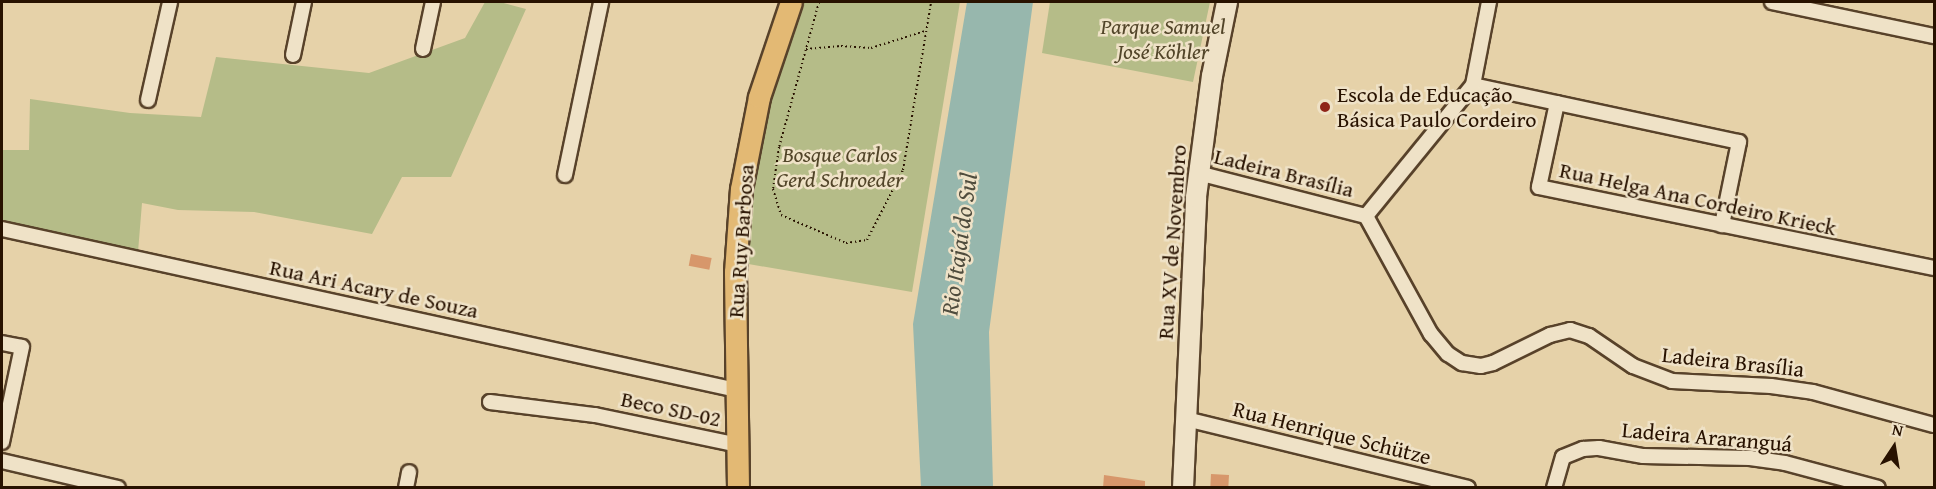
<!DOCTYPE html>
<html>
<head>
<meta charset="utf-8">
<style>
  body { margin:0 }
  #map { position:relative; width:1936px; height:489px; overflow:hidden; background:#e6d2a9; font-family:"Gentium Book Plus",serif }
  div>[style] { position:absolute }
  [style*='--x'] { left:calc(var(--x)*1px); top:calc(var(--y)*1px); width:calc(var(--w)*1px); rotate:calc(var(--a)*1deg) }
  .green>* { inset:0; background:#b5bc88 }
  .water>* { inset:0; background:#97b7ad }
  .building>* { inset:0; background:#d7976b; transform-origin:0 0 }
  .path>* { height:2px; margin-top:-1px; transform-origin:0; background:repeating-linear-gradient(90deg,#281200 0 1.5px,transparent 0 4.5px) }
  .roads { filter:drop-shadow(2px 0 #58422a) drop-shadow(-2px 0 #58422a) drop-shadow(0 2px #58422a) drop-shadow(0 -2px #58422a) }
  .minor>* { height:14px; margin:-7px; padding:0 7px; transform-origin:7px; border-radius:7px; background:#efe2c7 }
  .secondary>* { height:20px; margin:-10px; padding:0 10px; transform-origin:10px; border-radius:10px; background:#efe2c7 }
  .primary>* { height:21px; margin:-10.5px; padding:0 10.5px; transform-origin:10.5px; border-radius:10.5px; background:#e3b974 }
  .dots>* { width:16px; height:16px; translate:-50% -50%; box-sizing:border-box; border:3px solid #efe2c7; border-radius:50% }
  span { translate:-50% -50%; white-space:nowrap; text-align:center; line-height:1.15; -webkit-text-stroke:5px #efe2c7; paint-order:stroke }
  .park-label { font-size:22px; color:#524529; font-style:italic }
  .poi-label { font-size:22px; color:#281200 }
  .left { translate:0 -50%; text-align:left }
  .street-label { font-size:22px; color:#281200 }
  .water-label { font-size:24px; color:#4f4c3d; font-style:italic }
  .frame { position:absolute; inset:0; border:3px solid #281200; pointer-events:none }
  .north { position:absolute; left:1864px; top:417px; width:60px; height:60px; -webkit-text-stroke:4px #efe2c7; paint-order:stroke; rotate:12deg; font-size:16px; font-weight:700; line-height:24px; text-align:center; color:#281200 }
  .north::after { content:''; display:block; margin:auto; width:21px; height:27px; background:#281200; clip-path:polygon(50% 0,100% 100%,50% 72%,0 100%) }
</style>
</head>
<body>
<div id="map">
  <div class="green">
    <i style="clip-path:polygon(485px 2px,500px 2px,526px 9px,451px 177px,402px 177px,372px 234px,254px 212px,178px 210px,142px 203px,138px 252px,2px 222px,2px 150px,29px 150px,30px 99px,130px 113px,201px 117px,216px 57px,369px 73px,465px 38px)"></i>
    <i style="clip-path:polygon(794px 2px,960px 2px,912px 292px,737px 262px,744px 190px)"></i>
    <i style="clip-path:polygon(1050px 2px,1210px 2px,1193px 82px,1042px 53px)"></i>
  </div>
  <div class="water">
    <i style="clip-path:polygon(967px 2px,1033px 2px,989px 332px,993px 487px,921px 487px,913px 324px)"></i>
  </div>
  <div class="building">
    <i style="left:691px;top:254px;width:21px;height:12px;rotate:11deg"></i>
    <i style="left:1211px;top:474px;width:18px;height:14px;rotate:3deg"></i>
    <i style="clip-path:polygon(1104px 475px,1145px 481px,1145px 488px,1103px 488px)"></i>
  </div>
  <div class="path">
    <i style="--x:819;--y:2;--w:150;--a:105.4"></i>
    <i style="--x:779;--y:147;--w:42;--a:98.1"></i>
    <i style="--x:773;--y:189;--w:27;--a:73"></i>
    <i style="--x:781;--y:215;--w:71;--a:23.3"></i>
    <i style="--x:846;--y:243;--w:21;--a:-8"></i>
    <i style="--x:867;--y:240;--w:79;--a:-62.8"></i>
    <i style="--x:903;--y:170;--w:170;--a:-80.5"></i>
    <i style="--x:806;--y:49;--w:35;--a:-5"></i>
    <i style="--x:841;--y:46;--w:30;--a:4"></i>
    <i style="--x:871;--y:48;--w:57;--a:-17.5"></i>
  </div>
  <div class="roads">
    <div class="minor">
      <i style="--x:1772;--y:2;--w:166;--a:11.9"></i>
      <i style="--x:423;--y:49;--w:48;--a:-78"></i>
      <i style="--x:293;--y:55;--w:54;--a:-78.3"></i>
      <i style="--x:1473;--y:85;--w:272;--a:12.1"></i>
      <i style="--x:1739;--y:142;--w:85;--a:101.6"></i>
      <i style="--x:148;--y:100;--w:100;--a:-77.3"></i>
      <i style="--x:1557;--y:103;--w:86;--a:102.1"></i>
      <i style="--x:1539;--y:187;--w:403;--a:11.6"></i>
      <i style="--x:1198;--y:173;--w:173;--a:14.4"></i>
      <i style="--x:1366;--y:216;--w:135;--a:61.2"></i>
      <i style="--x:1431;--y:334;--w:26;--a:50"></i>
      <i style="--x:1448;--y:354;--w:17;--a:33"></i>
      <i style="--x:1462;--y:363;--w:19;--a:9"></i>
      <i style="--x:1481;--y:366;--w:12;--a:-14"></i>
      <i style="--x:1493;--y:363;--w:64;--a:-26.2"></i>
      <i style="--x:1550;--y:335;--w:21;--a:-14"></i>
      <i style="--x:1570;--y:330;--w:20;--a:18"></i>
      <i style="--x:1589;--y:336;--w:53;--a:34.3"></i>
      <i style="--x:1633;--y:366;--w:42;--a:21"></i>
      <i style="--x:1672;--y:381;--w:99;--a:2.9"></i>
      <i style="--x:1771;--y:386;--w:42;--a:8.1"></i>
      <i style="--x:1813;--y:392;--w:125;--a:15.3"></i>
      <i style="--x:565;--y:175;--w:177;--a:-78.2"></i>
      <i style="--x:1366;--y:216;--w:169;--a:-50.8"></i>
      <i style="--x:1473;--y:85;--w:85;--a:-79.1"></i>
      <i style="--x:2;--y:229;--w:752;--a:12.36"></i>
      <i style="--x:2;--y:343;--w:20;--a:11"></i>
      <i style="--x:22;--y:347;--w:97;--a:101.9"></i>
      <i style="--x:490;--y:402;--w:106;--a:7.1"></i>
      <i style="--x:595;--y:415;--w:146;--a:11.8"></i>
      <i style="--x:1186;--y:419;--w:290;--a:13.7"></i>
      <i style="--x:2;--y:461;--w:119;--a:13.1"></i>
      <i style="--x:406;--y:488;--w:16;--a:-79"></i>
      <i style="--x:1554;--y:488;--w:32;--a:-74"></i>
      <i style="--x:1563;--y:457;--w:22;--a:-22"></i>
      <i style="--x:1583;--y:449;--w:16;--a:-4"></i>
      <i style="--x:1599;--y:448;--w:45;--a:10.3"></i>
      <i style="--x:1643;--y:456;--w:107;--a:1.1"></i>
      <i style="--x:1750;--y:458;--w:35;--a:8"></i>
      <i style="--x:1785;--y:463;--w:96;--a:15"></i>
    </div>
    <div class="secondary">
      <i style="--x:1183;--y:488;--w:291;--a:-87.4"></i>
      <i style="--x:1196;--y:197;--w:122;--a:-82.5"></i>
      <i style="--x:1212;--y:76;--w:76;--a:-78.5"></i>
    </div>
    <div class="primary">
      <i style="--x:738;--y:488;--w:216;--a:-90.8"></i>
      <i style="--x:735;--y:272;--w:83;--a:-85.9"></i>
      <i style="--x:741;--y:189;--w:94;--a:-78.9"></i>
      <i style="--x:759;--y:97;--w:100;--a:-71.4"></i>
    </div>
  </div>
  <div class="dots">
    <i style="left:1325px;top:107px;background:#8f2418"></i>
  </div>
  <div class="park-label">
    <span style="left:1163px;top:39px">Parque Samuel<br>José Köhler</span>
    <span style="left:840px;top:167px">Bosque Carlos<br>Gerd Schroeder</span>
  </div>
  <div class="poi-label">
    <span class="left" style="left:1337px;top:107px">Escola de Educação<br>Básica Paulo Cordeiro</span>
  </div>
  <div class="street-label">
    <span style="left:1284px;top:173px;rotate:14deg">Ladeira Brasília</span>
    <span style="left:1698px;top:199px;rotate:12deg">Rua Helga Ana Cordeiro Krieck</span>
    <span style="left:741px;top:241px;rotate:-86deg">Rua Ruy Barbosa</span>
    <span style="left:1172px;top:242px;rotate:-86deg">Rua XV de Novembro</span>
    <span style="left:374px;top:289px;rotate:12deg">Rua Ari Acary de Souza</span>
    <span style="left:1733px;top:362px;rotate:6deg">Ladeira Brasília</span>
    <span style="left:671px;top:409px;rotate:12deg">Beco SD-02</span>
    <span style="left:1332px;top:433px;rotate:14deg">Rua Henrique Schütze</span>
    <span style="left:1707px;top:437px;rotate:5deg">Ladeira Araranguá</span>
  </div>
  <div class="water-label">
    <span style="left:959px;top:244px;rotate:-82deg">Rio Itajaí do Sul</span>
  </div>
  <div class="frame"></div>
  <div class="north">N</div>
</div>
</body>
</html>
